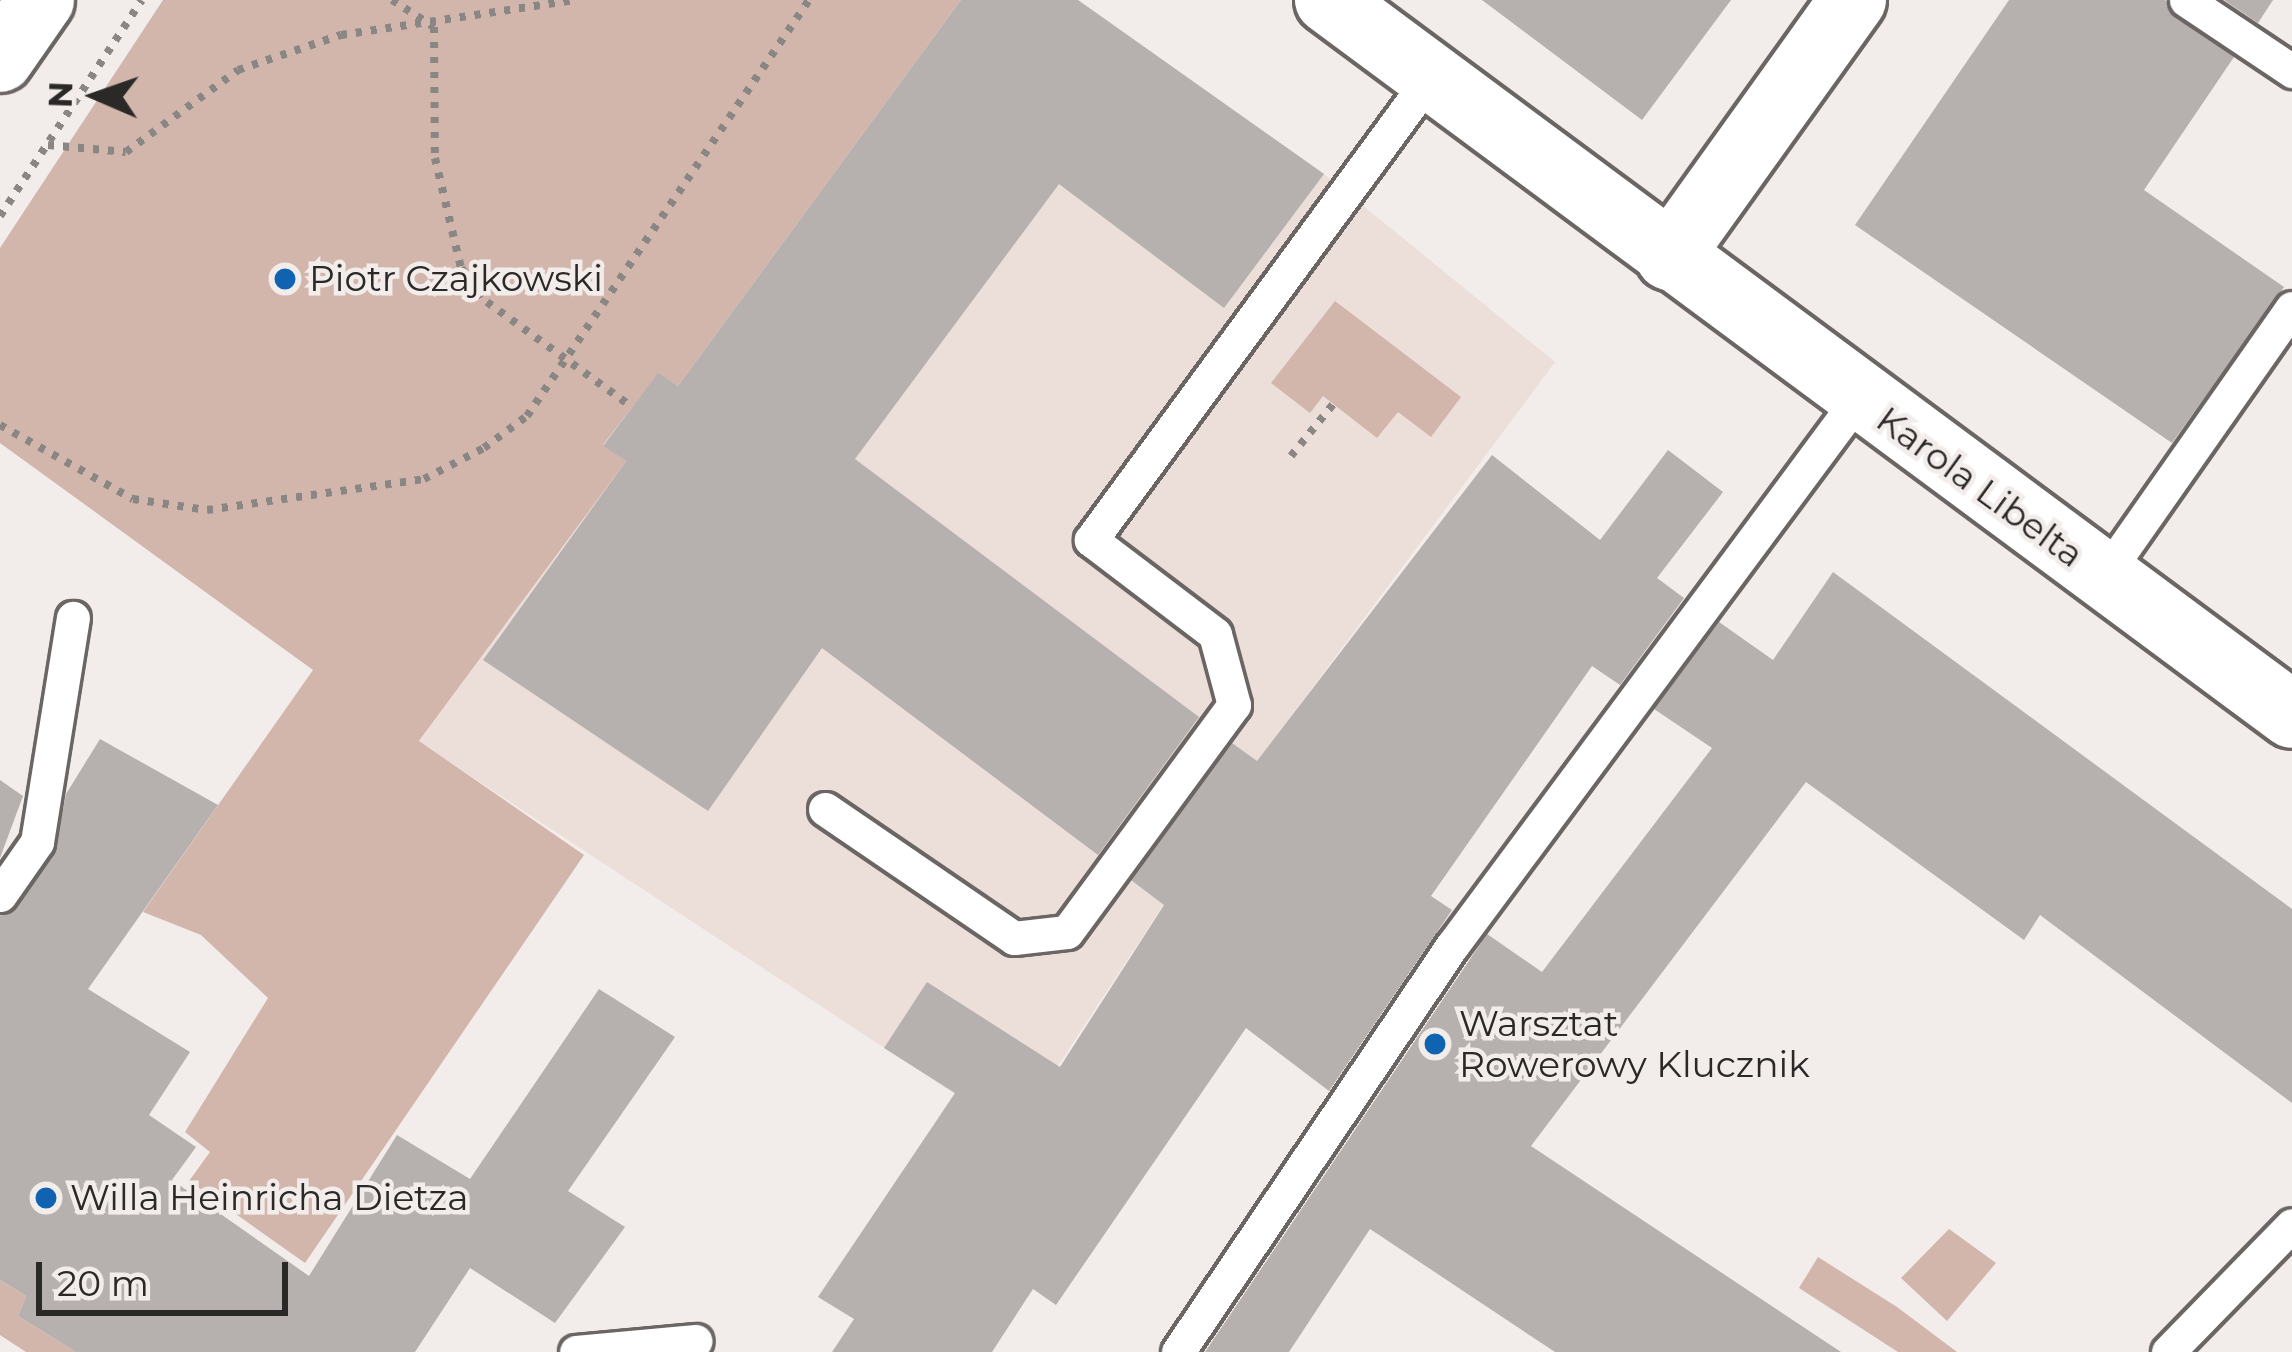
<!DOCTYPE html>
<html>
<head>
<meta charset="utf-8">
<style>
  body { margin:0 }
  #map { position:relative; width:2292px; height:1352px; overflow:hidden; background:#f2ecea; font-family:Montserrat,sans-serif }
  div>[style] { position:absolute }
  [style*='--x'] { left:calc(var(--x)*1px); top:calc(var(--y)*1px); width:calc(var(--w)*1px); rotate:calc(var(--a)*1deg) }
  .built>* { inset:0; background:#ecded9 }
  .green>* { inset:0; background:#d2b6ac }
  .building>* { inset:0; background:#b6b1ae }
  .path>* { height:8px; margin-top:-4px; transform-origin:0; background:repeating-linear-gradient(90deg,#8a8684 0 6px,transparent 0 15px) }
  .roads { filter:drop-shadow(3px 0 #6b6664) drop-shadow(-3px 0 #6b6664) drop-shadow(0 3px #6b6664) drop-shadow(0 -3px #6b6664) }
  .lane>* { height:33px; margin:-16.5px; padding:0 16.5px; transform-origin:16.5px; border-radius:16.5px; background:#fff }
  .street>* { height:66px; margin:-33px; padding:0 33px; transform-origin:33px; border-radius:33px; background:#fff }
  .dots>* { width:33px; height:33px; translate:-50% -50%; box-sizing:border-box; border:6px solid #f2ecea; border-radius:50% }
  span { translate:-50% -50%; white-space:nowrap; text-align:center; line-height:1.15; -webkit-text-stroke:9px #f2ecea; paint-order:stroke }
  .poi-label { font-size:36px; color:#2b2928 }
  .left { translate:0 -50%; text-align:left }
  .street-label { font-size:36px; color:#2b2928 }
  .north { position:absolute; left:36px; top:36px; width:120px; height:120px; -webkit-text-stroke:9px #f2ecea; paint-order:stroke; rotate:272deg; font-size:33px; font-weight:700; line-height:48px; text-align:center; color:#2b2928 }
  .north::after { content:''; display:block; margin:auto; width:42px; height:54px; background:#2b2928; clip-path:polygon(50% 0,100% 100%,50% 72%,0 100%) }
  .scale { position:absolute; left:36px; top:1262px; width:252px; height:54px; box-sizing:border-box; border:6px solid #2b2928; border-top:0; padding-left:15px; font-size:36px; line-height:42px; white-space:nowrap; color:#2b2928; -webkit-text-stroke:9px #f2ecea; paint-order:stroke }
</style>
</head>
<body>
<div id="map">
  <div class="built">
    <i style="clip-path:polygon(961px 0,1078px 0,1324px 174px,1555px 362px,1254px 766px,1014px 1133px,419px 742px,625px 461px,603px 446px,659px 373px,678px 386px)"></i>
  </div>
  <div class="green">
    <i style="clip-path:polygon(163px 0,961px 0,678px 386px,658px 374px,603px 445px,626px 461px,419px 741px,584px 855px,305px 1263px,189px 1181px,210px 1152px,185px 1132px,268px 998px,201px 935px,143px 912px,313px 670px,0 443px,0 248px)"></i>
    <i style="clip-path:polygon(1335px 301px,1461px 397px,1431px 437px,1398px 412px,1377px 438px,1323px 396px,1310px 413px,1271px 383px)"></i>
    <i style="clip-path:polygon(1949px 1229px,1996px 1263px,1947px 1321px,1901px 1278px)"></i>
    <i style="clip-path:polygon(1818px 1257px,1897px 1307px,1957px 1352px,1898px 1352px,1799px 1288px)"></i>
    <i style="clip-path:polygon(0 1280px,26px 1296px,18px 1316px,76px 1352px,26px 1352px,0 1335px)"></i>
  </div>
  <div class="building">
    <i style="clip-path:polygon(961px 0,1078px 0,1324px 174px,1224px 308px,1059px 184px,855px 459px,1199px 717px,1098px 855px,822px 648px,708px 811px,483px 660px,626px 461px,603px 446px,658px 373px,678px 386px)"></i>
    <i style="clip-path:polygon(1482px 0,1731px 0,1642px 120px)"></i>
    <i style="clip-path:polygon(2009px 0,2165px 0,2234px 57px,2144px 190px,2284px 287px,2172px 443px,1855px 225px)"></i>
    <i style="clip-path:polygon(2224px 0,2273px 0,2258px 23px)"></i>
    <i style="clip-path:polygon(1668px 450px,1723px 492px,1657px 578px,1684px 598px,1620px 685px,1592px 666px,1431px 896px,1452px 910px,1329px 1091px,1246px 1028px,1056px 1305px,1033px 1289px,992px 1352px,832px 1352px,854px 1319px,818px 1297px,955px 1093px,884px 1048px,927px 982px,1060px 1067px,1164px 905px,1131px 880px,1232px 743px,1257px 761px,1492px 455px,1600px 540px)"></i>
    <i style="clip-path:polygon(1833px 572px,2292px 909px,2292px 1103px,2040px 915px,2024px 940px,1806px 782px,1531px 1146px,1841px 1352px,1555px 1352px,1370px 1229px,1289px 1352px,1205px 1352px,1487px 934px,1542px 972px,1712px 748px,1654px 709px,1719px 622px,1773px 660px)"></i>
    <i style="clip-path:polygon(100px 739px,218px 805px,88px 989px,190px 1052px,149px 1115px,196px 1147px,172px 1180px,309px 1276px,397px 1135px,470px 1179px,599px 989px,675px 1037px,568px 1191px,625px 1227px,555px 1323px,470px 1268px,415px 1352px,76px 1352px,18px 1316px,26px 1296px,0 1280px,0 916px,54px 854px,66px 794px)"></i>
    <i style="clip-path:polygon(0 780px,23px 796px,0 858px)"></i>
  </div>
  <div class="path">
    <i style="--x:392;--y:0;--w:50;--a:32.7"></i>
    <i style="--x:434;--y:27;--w:131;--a:89.6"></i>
    <i style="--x:435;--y:158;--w:113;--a:76.7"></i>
    <i style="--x:461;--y:268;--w:43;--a:52.6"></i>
    <i style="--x:487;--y:302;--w:179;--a:35.9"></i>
    <i style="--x:48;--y:145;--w:78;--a:5.1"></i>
    <i style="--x:126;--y:152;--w:139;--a:-36.2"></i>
    <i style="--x:238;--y:70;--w:109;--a:-18.8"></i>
    <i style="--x:341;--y:35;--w:236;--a:-8.5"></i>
    <i style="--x:0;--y:216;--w:258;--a:-56.7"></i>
    <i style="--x:0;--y:425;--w:152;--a:29.1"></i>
    <i style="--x:133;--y:499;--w:75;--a:8.5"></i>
    <i style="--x:207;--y:510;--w:219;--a:-8.1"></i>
    <i style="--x:424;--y:479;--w:68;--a:-27.3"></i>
    <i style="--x:484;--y:448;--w:54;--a:-36.7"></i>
    <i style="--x:527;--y:416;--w:503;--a:-55.87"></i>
    <i style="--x:1291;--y:456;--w:68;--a:-50.9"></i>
  </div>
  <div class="roads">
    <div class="lane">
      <i style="--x:2186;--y:0;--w:128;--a:33.8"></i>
      <i style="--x:2104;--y:576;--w:327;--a:-55"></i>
      <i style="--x:825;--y:809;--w:229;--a:34.3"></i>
      <i style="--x:1014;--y:938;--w:53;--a:-6.5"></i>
      <i style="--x:1067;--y:932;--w:282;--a:-53.7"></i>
      <i style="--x:1234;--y:705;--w:73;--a:-105"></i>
      <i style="--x:1215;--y:634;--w:156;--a:-142.8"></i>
      <i style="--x:1091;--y:540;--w:577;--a:-53.75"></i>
      <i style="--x:0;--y:895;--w:65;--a:-55.1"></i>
      <i style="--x:37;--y:842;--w:227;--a:-80.9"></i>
      <i style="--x:576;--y:1352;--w:120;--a:-5.3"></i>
      <i style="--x:1178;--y:1352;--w:490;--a:-56"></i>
      <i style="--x:1452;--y:946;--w:681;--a:-53.42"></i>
      <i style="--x:2168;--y:1352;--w:177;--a:-45.7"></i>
    </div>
    <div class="street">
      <i style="--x:1328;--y:0;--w:1200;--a:36.56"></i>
      <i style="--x:0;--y:59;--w:72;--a:-55.2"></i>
      <i style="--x:1669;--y:257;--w:316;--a:-54.4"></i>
    </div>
  </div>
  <div class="dots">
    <i style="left:285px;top:279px;background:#0f63b1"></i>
    <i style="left:1435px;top:1044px;background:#0f63b1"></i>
    <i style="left:46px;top:1198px;background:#0f63b1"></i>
  </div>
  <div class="poi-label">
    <span class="left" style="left:309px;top:279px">Piotr Czajkowski</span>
    <span class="left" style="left:1459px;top:1044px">Warsztat<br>Rowerowy Klucznik</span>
    <span class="left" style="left:70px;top:1198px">Willa Heinricha Dietza</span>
  </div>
  <div class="street-label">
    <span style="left:1980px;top:487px;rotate:36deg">Karola Libelta</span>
  </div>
  <div class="north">N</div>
  <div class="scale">20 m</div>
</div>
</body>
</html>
